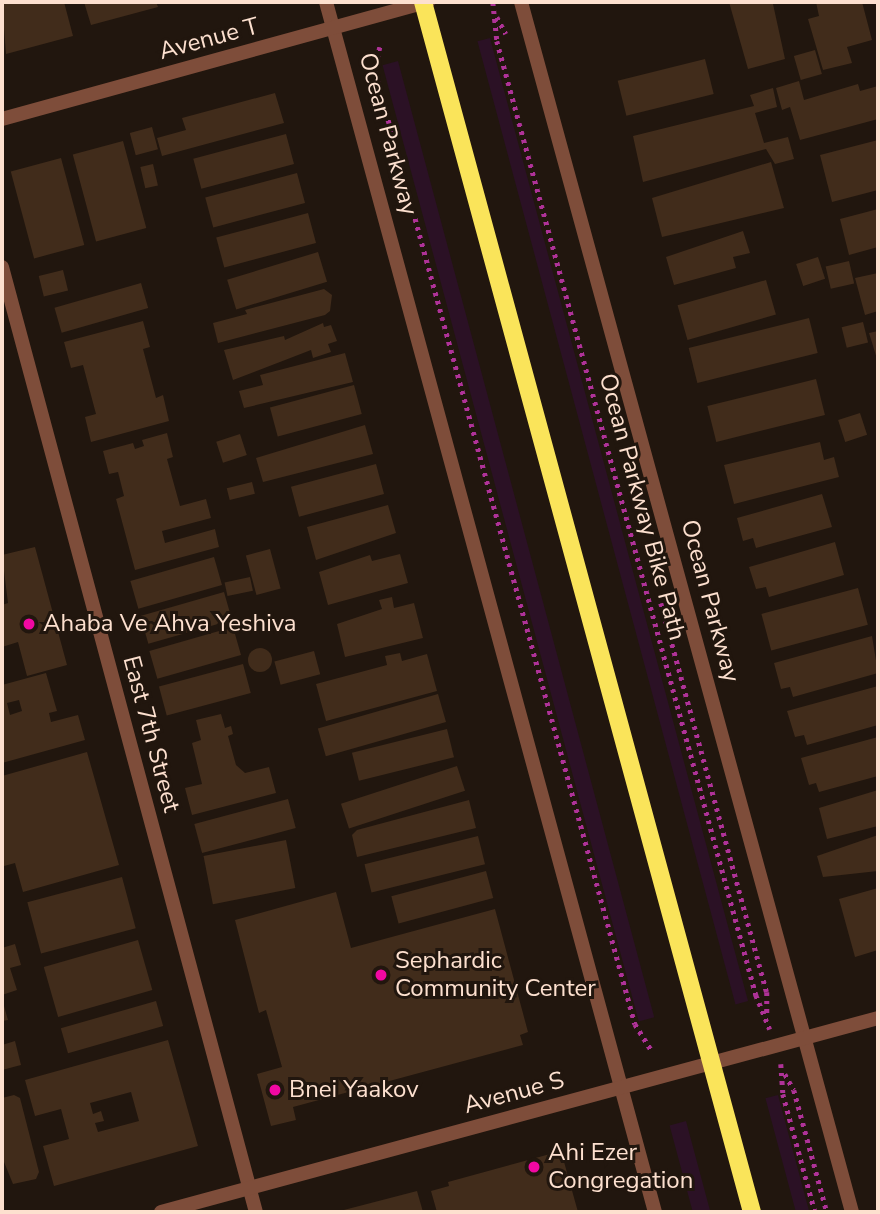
<!DOCTYPE html>
<html>
<head>
<meta charset="utf-8">
<style>
  body { margin:0 }
  #map { position:relative; width:880px; height:1214px; overflow:hidden; background:#21160e; font-family:"Nunito Sans",sans-serif }
  div>[style] { position:absolute }
  [style*='--x'] { left:calc(var(--x)*1px); top:calc(var(--y)*1px); width:calc(var(--w)*1px); rotate:calc(var(--a)*1deg) }
  .green>* { inset:0; background:#2b1125; transform-origin:0 0 }
  .building>* { inset:0; background:#412c1b; transform-origin:0 0 }
  .round { border-radius:50% }
  .path>* { height:4.5px; margin-top:-2.25px; transform-origin:0; background:repeating-linear-gradient(90deg,#af3298 0 3.5px,transparent 0 8.5px) }
  .street>* { height:14px; margin:-7px; padding:0 7px; transform-origin:7px; border-radius:7px; background:#7e4d3a }
  .primary>* { height:18px; margin:-9px; padding:0 9px; transform-origin:9px; border-radius:9px; background:#fae45a }
  .dots>* { width:19px; height:19px; translate:-50% -50%; box-sizing:border-box; border:4px solid #21160e; border-radius:50% }
  span { translate:-50% -50%; white-space:nowrap; text-align:center; line-height:1.15; -webkit-text-stroke:6px #21160e; paint-order:stroke }
  .street-label { font-size:24px; color:#fde0cf }
  .poi-label { font-size:24px; color:#fde0cf }
  .left { translate:0 -50%; text-align:left }
  .frame { position:absolute; inset:0; border:4px solid #fde0cf; pointer-events:none }
</style>
</head>
<body>
<div id="map">
  <div class="green">
    <i style="left:490px;top:38px;width:997px;height:13px;rotate:75deg"></i>
    <i style="left:398px;top:61px;width:990px;height:16px;rotate:75deg"></i>
    <i style="left:778px;top:1095px;width:121px;height:13px;rotate:75deg"></i>
    <i style="left:686px;top:1121px;width:94px;height:17px;rotate:75deg"></i>
  </div>
  <div class="building">
    <i style="clip-path:polygon(2px 2px,64px 2px,73px 36px,6px 54px)"></i>
    <i style="clip-path:polygon(84px 2px,156px 2px,158px 7px,91px 25px)"></i>
    <i style="clip-path:polygon(729px 2px,773px 4px,785px 59px,748px 69px)"></i>
    <i style="clip-path:polygon(816px 2px,862px 2px,872px 40px,847px 47px,852px 63px,823px 70px,808px 19px,819px 16px)"></i>
    <i style="left:815px;top:50px;width:25px;height:22px;rotate:74deg"></i>
    <i style="left:705px;top:59px;width:36px;height:90px;rotate:76deg"></i>
    <i style="clip-path:polygon(799px 81px,804px 100px,858px 84px,860px 91px,878px 86px,878px 119px,800px 140px,790px 107px,782px 110px,776px 88px)"></i>
    <i style="clip-path:polygon(773px 88px,777px 107px,755px 113px,764px 143px,788px 137px,794px 159px,775px 164px,766px 149px,643px 182px,633px 136px,754px 106px,750px 95px)"></i>
    <i style="clip-path:polygon(275px 93px,284px 123px,162px 156px,157px 138px,186px 130px,182px 118px)"></i>
    <i style="left:152px;top:127px;width:23px;height:23px;rotate:75deg"></i>
    <i style="left:286px;top:134px;width:31px;height:96px;rotate:75deg"></i>
    <i style="clip-path:polygon(878px 140px,878px 190px,832px 202px,820px 155px)"></i>
    <i style="left:123px;top:141px;width:90px;height:52px;rotate:75deg"></i>
    <i style="left:61px;top:158px;width:90px;height:52px;rotate:75deg"></i>
    <i style="clip-path:polygon(771px 162px,784px 208px,662px 237px,652px 198px)"></i>
    <i style="left:153px;top:164px;width:22px;height:13px;rotate:77deg"></i>
    <i style="left:297px;top:173px;width:31px;height:95px;rotate:75deg"></i>
    <i style="clip-path:polygon(878px 209px,878px 247px,849px 255px,840px 219px)"></i>
    <i style="left:308px;top:213px;width:31px;height:95px;rotate:75deg"></i>
    <i style="clip-path:polygon(743px 231px,750px 253px,733px 257px,736px 268px,674px 285px,666px 257px)"></i>
    <i style="left:318px;top:252px;width:31px;height:95px;rotate:73deg"></i>
    <i style="left:818px;top:257px;width:23px;height:23px;rotate:72deg"></i>
    <i style="left:849px;top:261px;width:23px;height:24px;rotate:77deg"></i>
    <i style="left:63px;top:270px;width:21px;height:25px;rotate:76deg"></i>
    <i style="clip-path:polygon(878px 273px,878px 311px,865px 315px,855px 278px)"></i>
    <i style="left:766px;top:280px;width:36px;height:92px;rotate:74deg"></i>
    <i style="left:141px;top:283px;width:26px;height:90px;rotate:74deg"></i>
    <i style="clip-path:polygon(324px 289px,332px 295px,330px 311px,325px 315px,218px 343px,213px 323px,247px 314px,245px 310px)"></i>
    <i style="left:809px;top:318px;width:36px;height:124px;rotate:76deg"></i>
    <i style="clip-path:polygon(143px 321px,150px 347px,143px 349px,156px 398px,163px 395px,169px 421px,91px 442px,85px 417px,96px 414px,83px 365px,71px 368px,64px 342px)"></i>
    <i style="left:863px;top:322px;width:21px;height:22px;rotate:76deg"></i>
    <i style="clip-path:polygon(323px 323px,324px 327px,331px 325px,337px 341px,328px 344px,331px 352px,313px 358px,311px 350px,233px 380px,224px 350px,284px 336px,285px 340px)"></i>
    <i style="clip-path:polygon(878px 331px,878px 362px,869px 333px)"></i>
    <i style="clip-path:polygon(345px 353px,353px 382px,244px 408px,239px 391px,263px 385px,260px 375px)"></i>
    <i style="left:816px;top:379px;width:37px;height:112px;rotate:76deg"></i>
    <i style="left:354px;top:385px;width:30px;height:87px;rotate:75deg"></i>
    <i style="left:860px;top:413px;width:23px;height:23px;rotate:72deg"></i>
    <i style="clip-path:polygon(365px 425px,373px 454px,263px 482px,256px 458px)"></i>
    <i style="clip-path:polygon(167px 433px,173px 457px,167px 459px,180px 506px,206px 499px,211px 518px,162px 531px,165px 543px,215px 529px,219px 547px,135px 570px,116px 499px,124px 496px,118px 472px,109px 474px,103px 451px,133px 443px,135px 449px,144px 446px,142px 440px)"></i>
    <i style="left:240px;top:434px;width:22px;height:25px;rotate:72deg"></i>
    <i style="clip-path:polygon(820px 442px,824px 460px,834px 457px,839px 477px,734px 504px,724px 465px)"></i>
    <i style="left:376px;top:464px;width:31px;height:88px;rotate:75deg"></i>
    <i style="left:252px;top:482px;width:12px;height:26px;rotate:76deg"></i>
    <i style="clip-path:polygon(822px 494px,832px 527px,756px 548px,753px 538px,743px 541px,737px 518px)"></i>
    <i style="clip-path:polygon(388px 505px,396px 533px,316px 560px,307px 527px)"></i>
    <i style="clip-path:polygon(835px 542px,844px 575px,769px 597px,766px 587px,756px 589px,749px 567px)"></i>
    <i style="clip-path:polygon(35px 547px,67px 665px,27px 676px,18px 642px,2px 647px,2px 605px,8px 603px,2px 555px)"></i>
    <i style="left:270px;top:549px;width:41px;height:25px;rotate:75deg"></i>
    <i style="clip-path:polygon(400px 554px,408px 583px,328px 605px,319px 572px,370px 555px,372px 561px)"></i>
    <i style="left:214px;top:557px;width:29px;height:87px;rotate:74deg"></i>
    <i style="left:250px;top:577px;width:14px;height:26px;rotate:78deg"></i>
    <i style="left:858px;top:588px;width:38px;height:100px;rotate:75deg"></i>
    <i style="left:224px;top:592px;width:29px;height:87px;rotate:74deg"></i>
    <i style="clip-path:polygon(392px 597px,394px 608px,414px 603px,423px 638px,345px 657px,337px 624px,382px 609px,379px 600px)"></i>
    <i style="left:233px;top:627px;width:29px;height:87px;rotate:74deg"></i>
    <i style="clip-path:polygon(872px 636px,878px 673px,793px 697px,790px 687px,781px 689px,774px 663px)"></i>
    <i class="round" style="left:248px;top:648px;width:24px;height:24px"></i>
    <i style="left:314px;top:651px;width:24px;height:41px;rotate:75deg"></i>
    <i style="clip-path:polygon(400px 653px,402px 661px,427px 654px,437px 691px,326px 721px,316px 684px,387px 665px,385px 656px)"></i>
    <i style="left:243px;top:664px;width:30px;height:87px;rotate:75deg"></i>
    <i style="clip-path:polygon(evenodd,46px 673px,57px 711px,49px 713px,51px 722px,78px 715px,85px 740px,2px 763px,2px 685px,46px 673px,19px 700px,22px 711px,10px 715px,7px 703px,19px 700px)"></i>
    <i style="clip-path:polygon(878px 686px,878px 725px,807px 745px,804px 735px,795px 737px,787px 711px)"></i>
    <i style="left:438px;top:694px;width:29px;height:125px;rotate:74deg"></i>
    <i style="clip-path:polygon(221px 714px,225px 728px,231px 726px,233px 734px,228px 736px,236px 765px,245px 773px,269px 767px,276px 793px,192px 815px,185px 788px,202px 784px,192px 743px,201px 740px,196px 720px)"></i>
    <i style="left:447px;top:729px;width:29px;height:98px;rotate:76deg"></i>
    <i style="clip-path:polygon(878px 737px,878px 776px,819px 792px,816px 783px,809px 785px,801px 758px)"></i>
    <i style="clip-path:polygon(87px 752px,119px 865px,23px 892px,15px 863px,4px 866px,2px 859px,2px 776px)"></i>
    <i style="left:457px;top:766px;width:26px;height:122px;rotate:72deg"></i>
    <i style="clip-path:polygon(878px 790px,878px 826px,827px 839px,819px 808px)"></i>
    <i style="left:288px;top:799px;width:30px;height:97px;rotate:75deg"></i>
    <i style="clip-path:polygon(469px 800px,476px 828px,357px 857px,352px 835px,357px 830px)"></i>
    <i style="clip-path:polygon(878px 835px,878px 871px,823px 877px,817px 856px)"></i>
    <i style="left:478px;top:836px;width:29px;height:117px;rotate:76deg"></i>
    <i style="left:286px;top:840px;width:49px;height:84px;rotate:79deg"></i>
    <i style="left:486px;top:871px;width:28px;height:98px;rotate:75deg"></i>
    <i style="left:122px;top:877px;width:53px;height:98px;rotate:75deg"></i>
    <i style="clip-path:polygon(878px 888px,878px 950px,855px 957px,839px 899px)"></i>
    <i style="clip-path:polygon(336px 892px,351px 948px,495px 909px,528px 1032px,520px 1035px,523px 1045px,293px 1107px,296px 1120px,271px 1126px,257px 1074px,282px 1067px,266px 1010px,259px 1013px,235px 920px)"></i>
    <i style="left:138px;top:940px;width:52px;height:98px;rotate:74deg"></i>
    <i style="clip-path:polygon(15px 944px,21px 965px,10px 968px,17px 990px,2px 995px,2px 948px)"></i>
    <i style="clip-path:polygon(2px 999px,8px 1020px,2px 1021px)"></i>
    <i style="left:156px;top:1001px;width:26px;height:99px;rotate:74deg"></i>
    <i style="clip-path:polygon(evenodd,168px 1040px,198px 1146px,54px 1186px,43px 1146px,69px 1139px,61px 1109px,35px 1116px,25px 1080px,168px 1040px,131px 1092px,139px 1121px,98px 1132px,95px 1123px,104px 1121px,101px 1111px,93px 1114px,90px 1103px,131px 1092px)"></i>
    <i style="clip-path:polygon(15px 1041px,21px 1065px,2px 1070px,2px 1045px)"></i>
    <i style="clip-path:polygon(14px 1095px,20px 1098px,39px 1172px,36px 1179px,13px 1184px,2px 1157px,2px 1098px)"></i>
    <i style="clip-path:polygon(561px 1151px,578px 1212px,437px 1212px,431px 1191px,449px 1186px,448px 1182px)"></i>
    <i style="clip-path:polygon(417px 1191px,423px 1212px,340px 1212px,340px 1211px)"></i>
  </div>
  <div class="path">
    <i style="--x:493;--y:2;--w:39;--a:84"></i>
    <i style="--x:497;--y:41;--w:989;--a:74.81"></i>
    <i style="--x:756;--y:995;--w:37;--a:68"></i>
    <i style="--x:497;--y:17;--w:19;--a:62"></i>
    <i style="--x:380;--y:47;--w:25;--a:102"></i>
    <i style="--x:375;--y:71;--w:988;--a:74.74"></i>
    <i style="--x:635;--y:1024;--w:31;--a:58"></i>
    <i style="--x:661;--y:603;--w:403;--a:74.8"></i>
    <i style="--x:767;--y:992;--w:25;--a:90"></i>
    <i style="--x:781;--y:1064;--w:30;--a:86"></i>
    <i style="--x:783;--y:1094;--w:122;--a:74.8"></i>
    <i style="--x:785;--y:1074;--w:18;--a:61"></i>
    <i style="--x:794;--y:1090;--w:126;--a:74.9"></i>
  </div>
  <div class="street">
    <i style="--x:326;--y:2;--w:1254;--a:74.79"></i>
    <i style="--x:521;--y:2;--w:1254;--a:74.7"></i>
    <i style="--x:2;--y:119;--w:442;--a:-15.4"></i>
    <i style="--x:2;--y:267;--w:979;--a:74.96"></i>
    <i style="--x:161;--y:1212;--w:743;--a:-15.14"></i>
  </div>
  <div class="primary">
    <i style="--x:423;--y:2;--w:1254;--a:74.79"></i>
  </div>
  <div class="dots">
    <i style="left:29px;top:624px;background:#f108a2"></i>
    <i style="left:381px;top:975px;background:#f108a2"></i>
    <i style="left:275px;top:1090px;background:#f108a2"></i>
    <i style="left:534px;top:1167px;background:#f108a2"></i>
  </div>
  <div class="street-label">
    <span style="left:209px;top:39px;rotate:-15deg">Avenue T</span>
    <span style="left:388px;top:134px;rotate:75deg">Ocean Parkway</span>
    <span style="left:642px;top:507px;rotate:75deg">Ocean Parkway Bike Path</span>
    <span style="left:710px;top:601px;rotate:75deg">Ocean Parkway</span>
    <span style="left:151px;top:734px;rotate:75deg">East 7th Street</span>
    <span style="left:514px;top:1093px;rotate:-15deg">Avenue S</span>
  </div>
  <div class="poi-label">
    <span class="left" style="left:43px;top:624px">Ahaba Ve Ahva Yeshiva</span>
    <span class="left" style="left:395px;top:975px">Sephardic<br>Community Center</span>
    <span class="left" style="left:289px;top:1090px">Bnei Yaakov</span>
    <span class="left" style="left:548px;top:1167px">Ahi Ezer<br>Congregation</span>
  </div>
  <div class="frame"></div>
</div>
</body>
</html>
